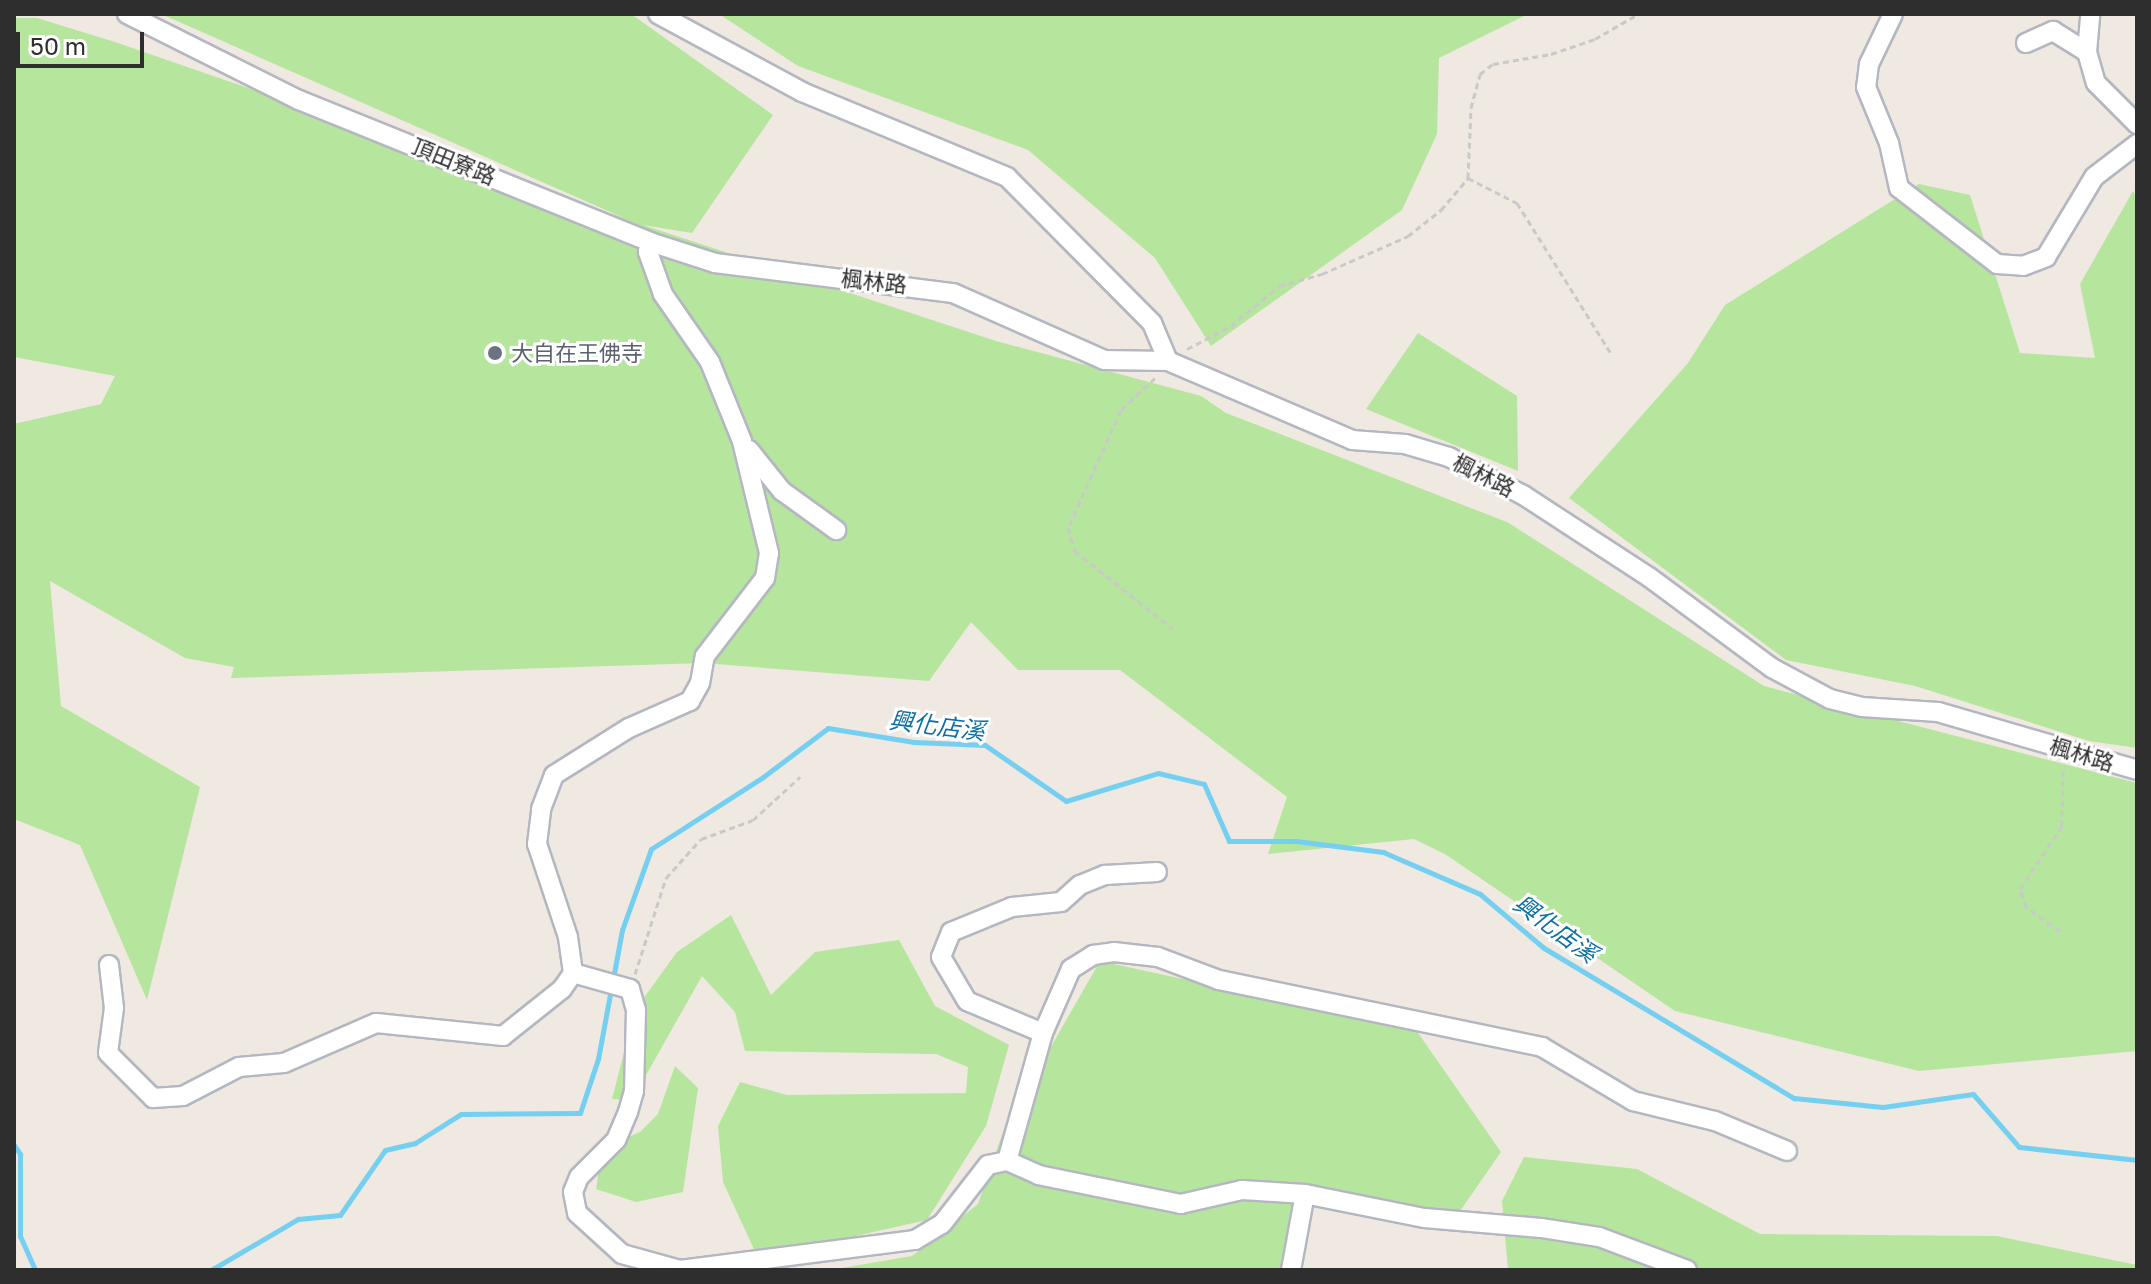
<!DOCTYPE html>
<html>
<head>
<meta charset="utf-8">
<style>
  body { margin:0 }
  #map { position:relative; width:2151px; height:1284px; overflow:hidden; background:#efe9e1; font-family:"Golos Text","Noto Sans TC",sans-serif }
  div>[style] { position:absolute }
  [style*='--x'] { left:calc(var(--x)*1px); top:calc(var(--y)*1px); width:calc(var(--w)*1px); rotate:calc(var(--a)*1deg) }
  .green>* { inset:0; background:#b6e59e }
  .stream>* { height:5px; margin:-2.5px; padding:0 2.5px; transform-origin:2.5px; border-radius:2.5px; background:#75cff0 }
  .path>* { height:3px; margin-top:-1.5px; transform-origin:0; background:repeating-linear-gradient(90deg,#c9c9c9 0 6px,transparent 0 10px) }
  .roads { filter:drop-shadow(2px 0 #b4b7c1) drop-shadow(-2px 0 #b4b7c1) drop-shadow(0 2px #b4b7c1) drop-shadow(0 -2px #b4b7c1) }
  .minor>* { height:18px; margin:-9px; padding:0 9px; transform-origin:9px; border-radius:9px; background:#fff }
  .dots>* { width:22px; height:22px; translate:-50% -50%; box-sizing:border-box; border:4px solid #fff; border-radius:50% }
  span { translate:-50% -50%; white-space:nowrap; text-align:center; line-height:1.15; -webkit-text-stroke:6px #fff; paint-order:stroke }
  .street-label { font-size:22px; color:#2e2e2e }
  .worship-label { font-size:22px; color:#5b616d }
  .left { translate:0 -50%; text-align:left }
  .water-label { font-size:24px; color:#0d6fa3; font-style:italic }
  .frame { position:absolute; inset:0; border:16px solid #2e2e2e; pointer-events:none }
  .scale { position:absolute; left:16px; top:32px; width:128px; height:36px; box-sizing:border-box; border:4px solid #2e2e2e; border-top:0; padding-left:10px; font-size:24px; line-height:28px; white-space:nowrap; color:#2e2e2e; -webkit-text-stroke:6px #fff; paint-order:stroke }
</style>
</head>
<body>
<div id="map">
  <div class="green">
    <i style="clip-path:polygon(161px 14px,631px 14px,773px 115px,692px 233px,643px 225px,996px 341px,1201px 396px,1226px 413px,1507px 522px,1764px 686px,2137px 783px,2137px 1051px,1919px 1071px,1675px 1011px,1445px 854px,1414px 839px,1268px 854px,1287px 797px,1120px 670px,1018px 670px,971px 622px,929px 681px,703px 663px,231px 678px,234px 667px,185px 658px,50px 581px,61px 706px,200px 787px,147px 1000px,80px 845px,14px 819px,14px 424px,101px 404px,115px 376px,14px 357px,14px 18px,37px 18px,115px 42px,624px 218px)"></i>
    <i style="clip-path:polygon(719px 14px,1528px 14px,1439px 58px,1437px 134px,1402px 210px,1211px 346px,1155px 258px,1028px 150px,798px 66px)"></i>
    <i style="clip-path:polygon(1919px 184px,1970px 195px,2020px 353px,2095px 358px,2080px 284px,2133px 191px,2137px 199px,2137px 748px,2089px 741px,1915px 686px,1786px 660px,1569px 498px,1688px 363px,1725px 305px)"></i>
    <i style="clip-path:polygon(1418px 333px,1517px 396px,1518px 471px,1366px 409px)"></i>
    <i style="clip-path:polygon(731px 915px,771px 995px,815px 952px,899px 940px,935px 1006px,1009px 1045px,986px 1126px,927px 1220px,758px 1258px,723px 1182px,718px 1126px,740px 1082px,787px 1095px,966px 1093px,968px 1067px,936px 1054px,745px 1051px,735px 1012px,702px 976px,632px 1100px,612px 1099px,635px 1010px,677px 952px)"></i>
    <i style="clip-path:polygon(1100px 961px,1416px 1030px,1501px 1152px,1458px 1214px,1294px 1188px,1284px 1270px,830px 1270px,912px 1256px,978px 1204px,1004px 1129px)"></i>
    <i style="clip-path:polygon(675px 1066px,698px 1088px,683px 1192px,636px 1202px,596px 1189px,602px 1149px,640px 1132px,658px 1114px)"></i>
    <i style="clip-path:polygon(1524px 1157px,1637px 1169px,1760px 1234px,1997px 1236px,2137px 1265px,2137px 1270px,1508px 1270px,1502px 1201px)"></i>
  </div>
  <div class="stream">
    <i style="--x:613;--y:979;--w:50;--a:-79.6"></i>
    <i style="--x:622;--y:930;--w:86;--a:-70.3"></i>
    <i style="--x:651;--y:849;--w:133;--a:-32.7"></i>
    <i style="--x:763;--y:777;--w:81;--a:-37"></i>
    <i style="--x:828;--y:728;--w:87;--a:9.2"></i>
    <i style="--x:914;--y:742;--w:71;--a:2.4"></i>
    <i style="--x:985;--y:745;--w:98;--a:34.7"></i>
    <i style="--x:1066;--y:801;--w:96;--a:-16.9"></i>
    <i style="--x:1158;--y:773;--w:47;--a:13.4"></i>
    <i style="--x:1204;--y:784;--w:62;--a:66.3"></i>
    <i style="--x:1229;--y:841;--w:67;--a:0"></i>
    <i style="--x:1296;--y:841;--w:88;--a:7.2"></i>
    <i style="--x:1383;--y:852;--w:106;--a:23.4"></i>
    <i style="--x:1480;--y:894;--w:84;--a:40.2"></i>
    <i style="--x:1544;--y:948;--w:292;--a:31"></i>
    <i style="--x:1794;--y:1098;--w:89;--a:5.8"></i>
    <i style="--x:1883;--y:1107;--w:91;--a:-8.2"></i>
    <i style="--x:1973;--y:1094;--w:70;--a:49"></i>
    <i style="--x:2019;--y:1147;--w:119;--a:6.3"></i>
    <i style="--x:14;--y:1145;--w:11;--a:56"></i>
    <i style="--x:20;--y:1154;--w:82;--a:90"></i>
    <i style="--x:20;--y:1236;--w:37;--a:66"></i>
    <i style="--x:211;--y:1270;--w:101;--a:-30.4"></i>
    <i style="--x:298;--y:1219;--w:42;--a:-5.4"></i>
    <i style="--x:340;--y:1215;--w:79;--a:-55.3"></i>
    <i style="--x:385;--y:1150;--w:31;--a:-13"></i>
    <i style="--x:415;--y:1143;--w:54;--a:-32.2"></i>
    <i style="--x:461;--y:1114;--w:119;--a:-0.5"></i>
    <i style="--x:580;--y:1113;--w:57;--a:-71.6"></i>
    <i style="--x:598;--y:1059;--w:71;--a:-79.5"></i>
  </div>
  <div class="path">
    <i style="--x:1468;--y:178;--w:55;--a:27"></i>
    <i style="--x:1517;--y:203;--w:176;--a:58"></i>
    <i style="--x:1187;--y:349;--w:50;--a:-27.6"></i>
    <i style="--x:1231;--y:326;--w:62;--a:-39.8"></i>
    <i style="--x:1279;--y:286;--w:45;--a:-15.6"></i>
    <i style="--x:1322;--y:274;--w:94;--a:-23.8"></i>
    <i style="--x:1408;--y:236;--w:42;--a:-38.2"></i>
    <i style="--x:1441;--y:210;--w:42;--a:-49.8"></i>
    <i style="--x:1468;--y:178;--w:70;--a:-87.5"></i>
    <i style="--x:1471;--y:108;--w:35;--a:-75"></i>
    <i style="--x:1480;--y:74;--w:16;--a:-38"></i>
    <i style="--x:1493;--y:64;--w:59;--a:-9.8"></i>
    <i style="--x:1551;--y:54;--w:46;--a:-18.8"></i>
    <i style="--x:1595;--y:39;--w:50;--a:-30.2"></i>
    <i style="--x:1155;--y:378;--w:47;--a:136.7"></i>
    <i style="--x:1121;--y:410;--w:129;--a:114.2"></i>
    <i style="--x:1068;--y:528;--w:24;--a:73"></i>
    <i style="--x:1075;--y:551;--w:125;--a:38.5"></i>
    <i style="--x:2060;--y:931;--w:42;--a:-144.8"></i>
    <i style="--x:2026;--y:907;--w:19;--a:-108"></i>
    <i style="--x:2020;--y:889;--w:76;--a:-56.3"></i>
    <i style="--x:2062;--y:826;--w:59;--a:-89"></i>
    <i style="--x:635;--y:974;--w:101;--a:-72.1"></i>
    <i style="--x:666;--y:878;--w:52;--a:-48.1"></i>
    <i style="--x:701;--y:839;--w:55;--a:-20.1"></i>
    <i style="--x:753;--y:820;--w:64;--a:-42.5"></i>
  </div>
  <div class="roads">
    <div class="minor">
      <i style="--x:127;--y:14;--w:192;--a:26.6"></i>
      <i style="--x:299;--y:100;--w:379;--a:22"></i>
      <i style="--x:650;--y:242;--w:68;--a:17.9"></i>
      <i style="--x:715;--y:263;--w:240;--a:7.2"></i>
      <i style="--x:953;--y:293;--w:165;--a:23.9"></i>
      <i style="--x:1104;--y:360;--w:64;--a:0.9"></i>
      <i style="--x:1168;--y:361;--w:200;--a:23.2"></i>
      <i style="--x:1352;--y:440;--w:53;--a:4.3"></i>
      <i style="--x:1405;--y:444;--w:46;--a:16.5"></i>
      <i style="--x:1449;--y:457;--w:83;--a:27.2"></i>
      <i style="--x:1523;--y:495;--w:150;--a:33.1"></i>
      <i style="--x:1649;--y:577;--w:153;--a:36.5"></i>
      <i style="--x:1772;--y:668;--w:66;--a:28.1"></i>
      <i style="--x:1830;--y:699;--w:33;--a:14"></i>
      <i style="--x:1862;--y:707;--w:76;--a:3.8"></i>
      <i style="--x:1938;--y:712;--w:207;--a:16.2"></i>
      <i style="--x:658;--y:14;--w:164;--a:28.4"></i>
      <i style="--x:802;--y:92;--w:222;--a:22.5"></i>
      <i style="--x:1007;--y:177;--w:206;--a:45.2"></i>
      <i style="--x:1152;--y:323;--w:41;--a:67.2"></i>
      <i style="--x:1893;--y:14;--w:55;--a:115.6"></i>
      <i style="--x:1869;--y:64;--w:23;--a:97"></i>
      <i style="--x:1866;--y:87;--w:61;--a:67.7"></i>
      <i style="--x:1889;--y:143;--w:46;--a:77.5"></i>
      <i style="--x:1899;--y:188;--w:124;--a:37.8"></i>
      <i style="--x:1997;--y:264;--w:26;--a:4"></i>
      <i style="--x:2023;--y:266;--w:25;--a:-21"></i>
      <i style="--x:2046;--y:257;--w:93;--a:-59"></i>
      <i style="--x:2094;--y:177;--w:54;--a:-37.5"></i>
      <i style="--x:2026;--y:43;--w:30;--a:-24"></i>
      <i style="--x:2053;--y:31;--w:40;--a:32"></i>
      <i style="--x:2087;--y:52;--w:32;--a:74"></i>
      <i style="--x:2096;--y:83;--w:58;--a:45"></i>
      <i style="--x:2087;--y:52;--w:38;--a:-85"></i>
      <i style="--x:749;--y:450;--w:53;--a:51.2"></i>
      <i style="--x:782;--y:491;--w:67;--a:35.8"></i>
      <i style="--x:109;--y:965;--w:43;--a:83.4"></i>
      <i style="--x:114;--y:1008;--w:45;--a:97.6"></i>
      <i style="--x:108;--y:1053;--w:64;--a:45"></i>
      <i style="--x:153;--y:1098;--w:30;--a:-4"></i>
      <i style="--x:183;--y:1096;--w:63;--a:-27.4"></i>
      <i style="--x:239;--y:1067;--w:45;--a:-5.1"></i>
      <i style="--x:284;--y:1063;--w:100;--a:-23.5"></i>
      <i style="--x:376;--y:1023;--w:128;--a:5.8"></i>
      <i style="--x:503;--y:1036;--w:75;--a:-38.5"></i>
      <i style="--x:562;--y:989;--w:19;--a:-55"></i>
      <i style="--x:573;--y:973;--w:36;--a:-98"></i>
      <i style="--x:568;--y:937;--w:98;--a:-108.4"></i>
      <i style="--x:537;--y:844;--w:35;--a:-83"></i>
      <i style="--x:541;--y:809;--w:36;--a:-69"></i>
      <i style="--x:554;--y:775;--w:89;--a:-32.1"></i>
      <i style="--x:629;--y:728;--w:67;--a:-23.9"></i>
      <i style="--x:690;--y:701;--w:21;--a:-61"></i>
      <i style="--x:700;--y:683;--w:27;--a:-80"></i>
      <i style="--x:705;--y:656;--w:98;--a:-52.4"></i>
      <i style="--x:765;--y:578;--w:25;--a:-81"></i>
      <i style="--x:769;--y:553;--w:115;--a:-103.6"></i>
      <i style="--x:742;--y:441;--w:85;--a:-112.1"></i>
      <i style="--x:710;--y:362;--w:83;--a:-124.7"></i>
      <i style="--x:663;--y:294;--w:45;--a:-109.7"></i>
      <i style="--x:648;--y:252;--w:10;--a:-79"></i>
      <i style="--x:573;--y:973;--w:59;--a:15.7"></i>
      <i style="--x:630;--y:989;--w:22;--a:74"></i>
      <i style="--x:636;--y:1010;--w:81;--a:91.4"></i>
      <i style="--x:634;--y:1091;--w:22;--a:106"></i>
      <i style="--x:628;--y:1112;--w:30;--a:113"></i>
      <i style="--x:616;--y:1140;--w:52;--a:135"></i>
      <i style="--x:579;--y:1177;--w:16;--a:112"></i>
      <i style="--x:573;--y:1192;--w:21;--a:79"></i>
      <i style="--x:577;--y:1213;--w:61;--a:42.3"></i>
      <i style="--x:622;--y:1254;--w:60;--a:15.4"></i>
      <i style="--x:680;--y:1270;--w:237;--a:-7.3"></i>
      <i style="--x:915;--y:1240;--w:31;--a:-31"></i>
      <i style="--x:942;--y:1224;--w:75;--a:-52.1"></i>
      <i style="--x:988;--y:1165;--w:19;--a:-12"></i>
      <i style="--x:1043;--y:1033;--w:82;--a:-157.2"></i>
      <i style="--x:967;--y:1001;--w:51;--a:-120.6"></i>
      <i style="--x:941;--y:957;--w:27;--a:-68"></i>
      <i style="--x:951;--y:932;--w:66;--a:-22.3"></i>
      <i style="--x:1012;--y:907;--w:49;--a:-5.8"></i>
      <i style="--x:1061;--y:902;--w:25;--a:-42"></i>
      <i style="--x:1080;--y:885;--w:27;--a:-22"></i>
      <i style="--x:1105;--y:875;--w:52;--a:-3.3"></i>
      <i style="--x:1291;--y:1270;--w:77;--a:-79.6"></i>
      <i style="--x:1687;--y:1270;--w:94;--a:-159.4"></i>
      <i style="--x:1599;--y:1237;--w:59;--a:-171.2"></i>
      <i style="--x:1541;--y:1228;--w:117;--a:-175.1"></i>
      <i style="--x:1424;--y:1218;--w:121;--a:-168.6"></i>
      <i style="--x:1305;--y:1194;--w:63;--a:-176.4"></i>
      <i style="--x:1242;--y:1190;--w:63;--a:167.1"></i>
      <i style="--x:1181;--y:1204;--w:145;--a:-168.5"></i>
      <i style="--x:1039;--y:1175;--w:35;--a:-156"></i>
      <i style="--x:1007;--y:1161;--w:133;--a:-74.3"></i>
      <i style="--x:1043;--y:1033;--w:70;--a:-66.4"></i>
      <i style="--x:1071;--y:969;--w:26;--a:-32"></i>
      <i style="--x:1093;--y:955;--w:21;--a:-8"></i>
      <i style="--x:1114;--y:952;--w:44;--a:6.5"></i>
      <i style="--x:1158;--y:957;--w:65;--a:20.7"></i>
      <i style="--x:1219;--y:980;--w:330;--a:11.7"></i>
      <i style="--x:1542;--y:1047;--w:106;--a:30.7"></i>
      <i style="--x:1633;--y:1101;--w:84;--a:13.7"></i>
      <i style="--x:1715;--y:1121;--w:78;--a:22.6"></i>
    </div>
  </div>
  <div class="dots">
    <i style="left:495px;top:353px;background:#6b7280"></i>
  </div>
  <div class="street-label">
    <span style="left:454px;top:161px;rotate:22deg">頂田寮路</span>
    <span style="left:874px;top:281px;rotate:6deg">楓林路</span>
    <span style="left:1484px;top:475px;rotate:27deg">楓林路</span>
    <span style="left:2082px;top:754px;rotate:17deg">楓林路</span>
  </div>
  <div class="worship-label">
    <span class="left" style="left:511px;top:353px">大自在王佛寺</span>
  </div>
  <div class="water-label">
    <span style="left:937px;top:725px;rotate:7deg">興化店溪</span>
    <span style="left:1556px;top:928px;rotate:36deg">興化店溪</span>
  </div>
  <div class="frame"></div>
  <div class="scale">50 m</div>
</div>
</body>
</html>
